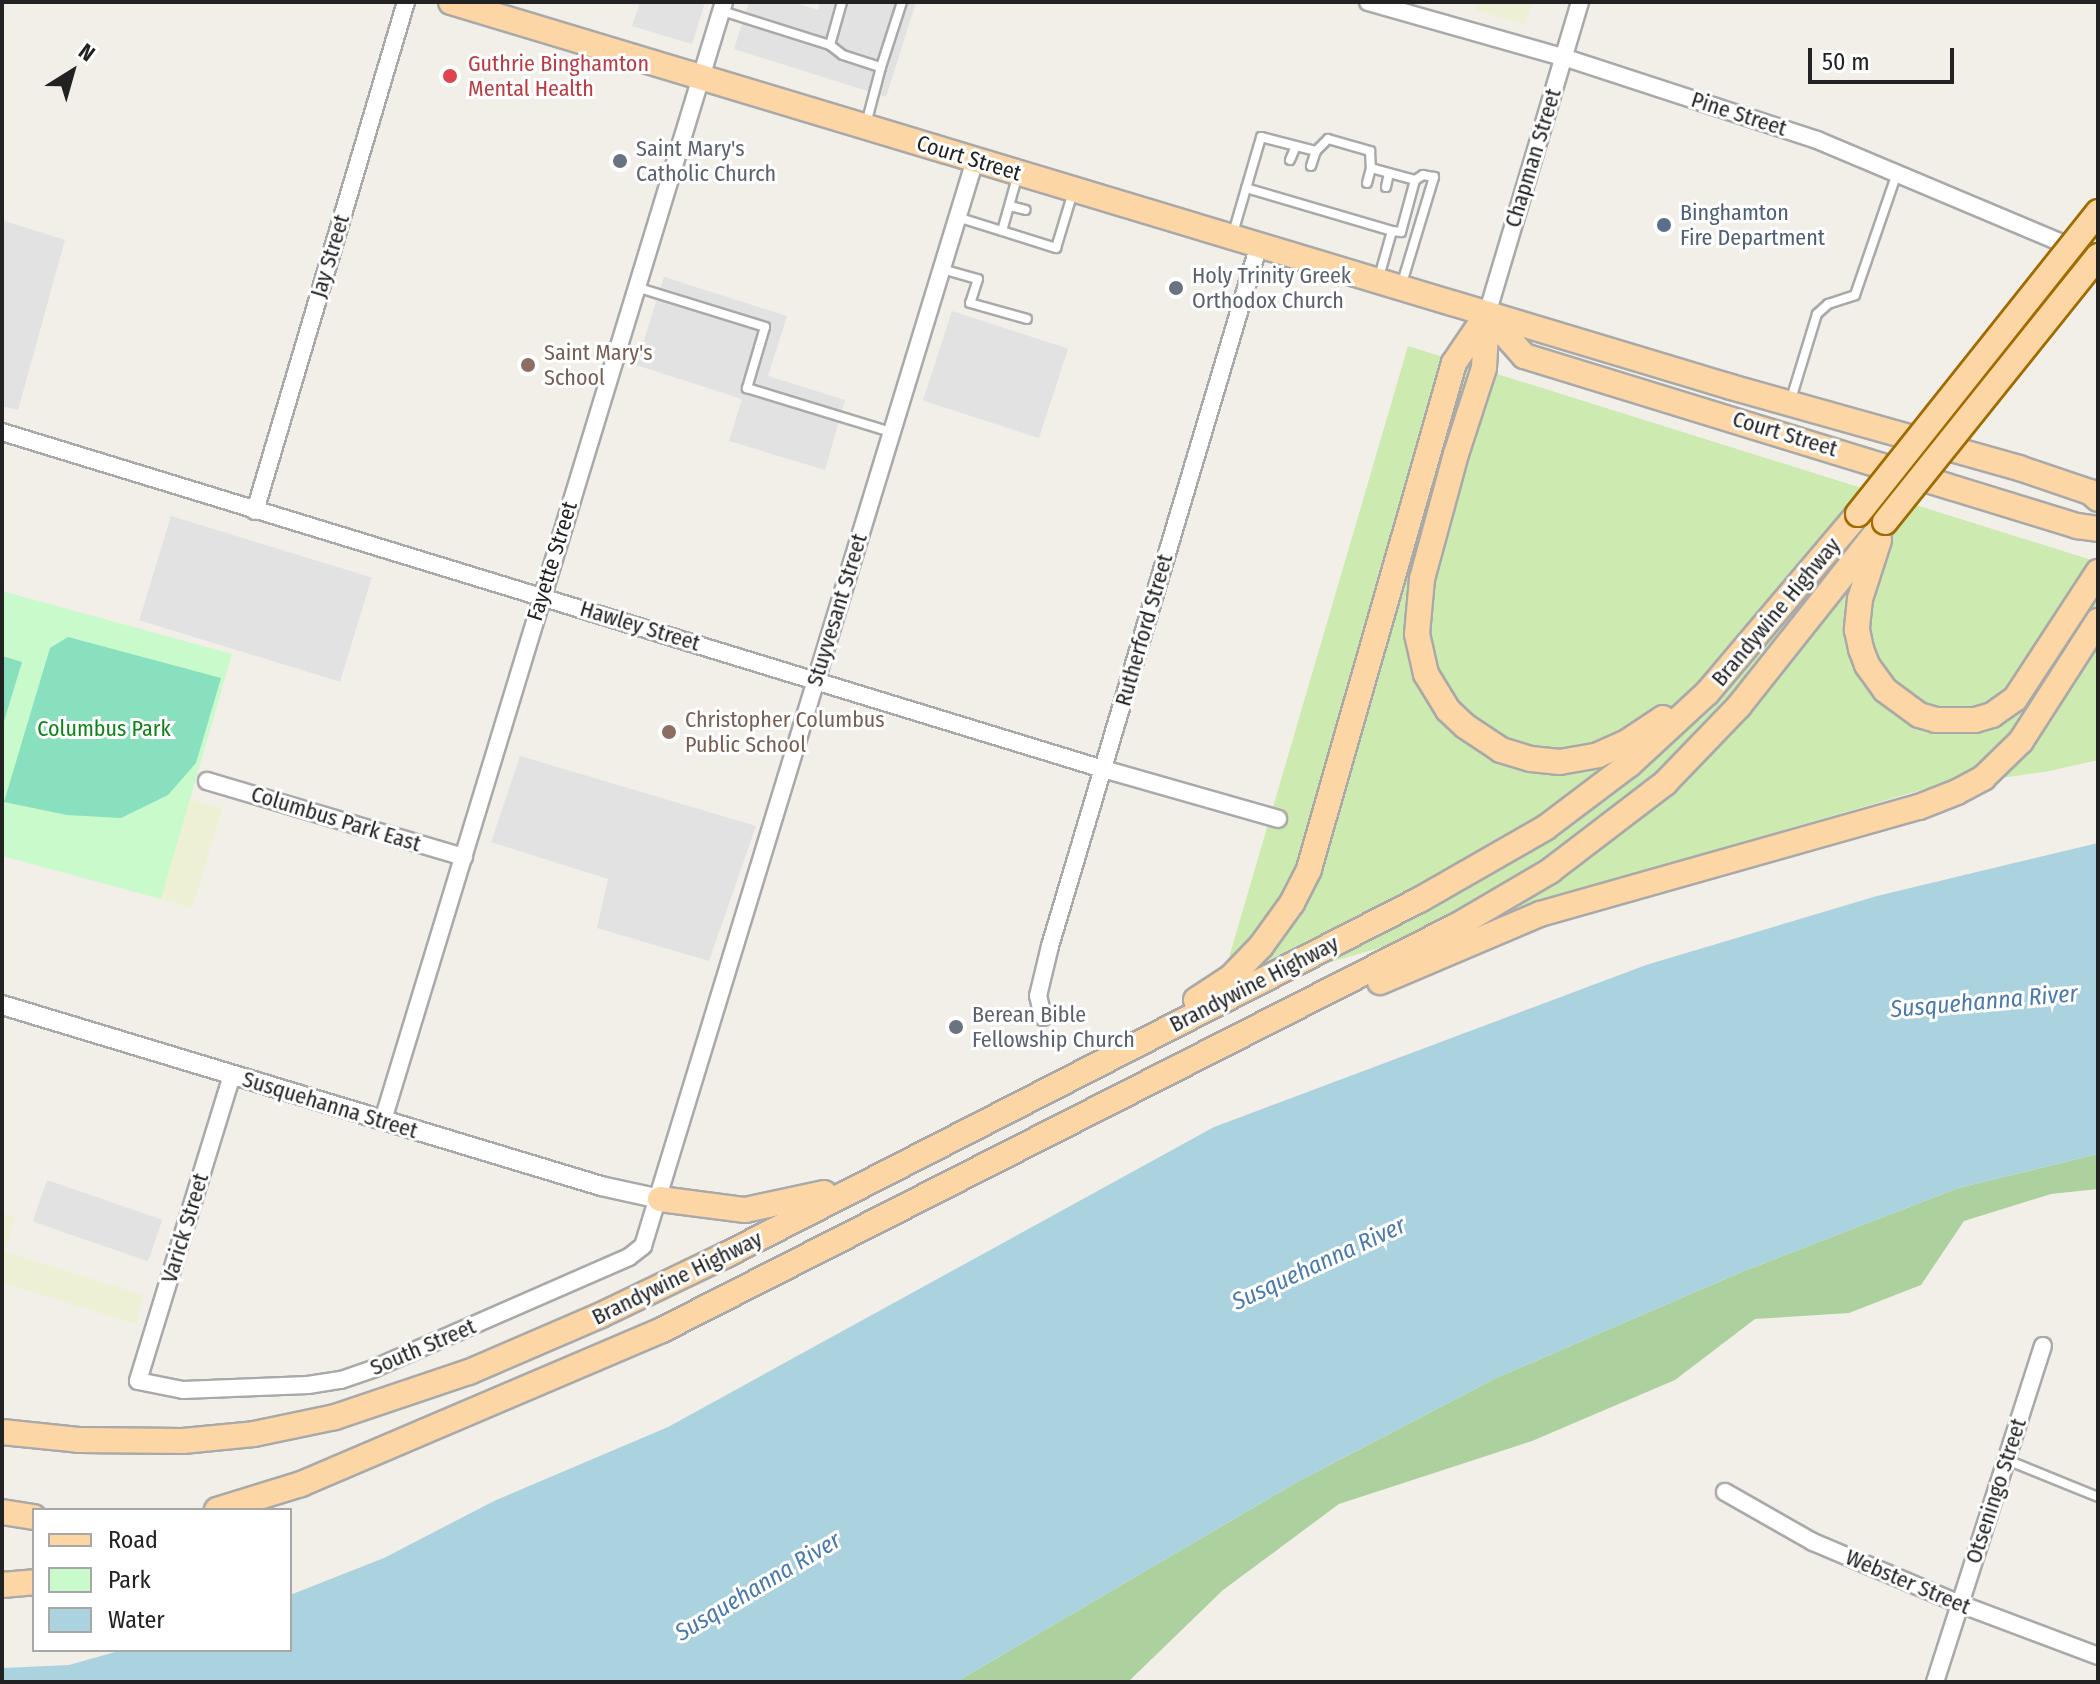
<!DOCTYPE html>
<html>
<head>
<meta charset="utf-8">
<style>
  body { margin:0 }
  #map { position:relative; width:2100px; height:1684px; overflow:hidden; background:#f2efe9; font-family:"Fira Sans Condensed",sans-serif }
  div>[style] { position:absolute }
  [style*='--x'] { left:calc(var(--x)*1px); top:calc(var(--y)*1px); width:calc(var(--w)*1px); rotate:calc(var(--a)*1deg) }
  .farmland>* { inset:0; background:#eef0d5; transform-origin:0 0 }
  .grass>* { inset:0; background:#cdebb0 }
  .forest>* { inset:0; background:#add19e }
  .park>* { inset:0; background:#c8facc }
  .pitch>* { inset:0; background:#88e0be }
  .parking>* { inset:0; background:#e2e2e2; transform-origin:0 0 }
  .water>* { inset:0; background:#aad3df }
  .roads { filter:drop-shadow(2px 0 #a9a9a9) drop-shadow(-2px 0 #a9a9a9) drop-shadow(0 2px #a9a9a9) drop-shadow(0 -2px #a9a9a9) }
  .service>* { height:8px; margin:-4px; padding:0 4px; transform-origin:4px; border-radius:4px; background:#fff }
  .minor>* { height:16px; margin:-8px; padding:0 8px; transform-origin:8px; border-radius:8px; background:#fff }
  .tertiary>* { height:18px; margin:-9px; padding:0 9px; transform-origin:9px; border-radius:9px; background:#fff }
  .primary>* { height:24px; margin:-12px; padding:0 12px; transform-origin:12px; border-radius:12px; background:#fcd6a4 }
  .bridges { filter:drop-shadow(2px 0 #a06b00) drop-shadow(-2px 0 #a06b00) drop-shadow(0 2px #a06b00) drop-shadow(0 -2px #a06b00) }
  .primary-bridge>* { height:24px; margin:-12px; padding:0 12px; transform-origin:12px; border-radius:12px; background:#fcd6a4 }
  .dots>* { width:22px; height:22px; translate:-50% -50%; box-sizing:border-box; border:4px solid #fff; border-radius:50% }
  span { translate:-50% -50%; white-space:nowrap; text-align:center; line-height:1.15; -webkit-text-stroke:6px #fff; paint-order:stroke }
  .health-label { font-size:22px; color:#be3a42 }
  .left { translate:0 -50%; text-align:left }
  .street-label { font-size:22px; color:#222 }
  .worship-label { font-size:22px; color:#5b616d }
  .service-label { font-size:22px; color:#4e5e75 }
  .education-label { font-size:22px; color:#785e54 }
  .park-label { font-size:22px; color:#0c8416 }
  .water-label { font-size:24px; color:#4a7aab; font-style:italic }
  .frame { position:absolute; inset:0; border:4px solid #222; pointer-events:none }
  .legend { position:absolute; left:32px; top:1508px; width:260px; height:144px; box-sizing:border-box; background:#fff; border:2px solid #a7a7a7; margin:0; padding:10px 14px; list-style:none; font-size:24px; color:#222 }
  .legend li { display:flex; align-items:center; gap:16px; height:40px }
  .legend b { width:40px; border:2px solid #a7a7a7 }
  .north { position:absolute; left:32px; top:32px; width:80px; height:80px; -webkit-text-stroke:6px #fff; paint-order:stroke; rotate:37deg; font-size:22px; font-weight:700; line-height:32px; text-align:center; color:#222 }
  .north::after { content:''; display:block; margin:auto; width:28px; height:36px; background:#222; clip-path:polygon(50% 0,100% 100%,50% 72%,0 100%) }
  .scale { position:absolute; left:1808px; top:48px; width:146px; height:36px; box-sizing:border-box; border:4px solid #222; border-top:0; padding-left:10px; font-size:24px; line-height:28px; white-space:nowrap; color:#222; -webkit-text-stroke:6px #fff; paint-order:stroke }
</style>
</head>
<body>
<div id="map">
  <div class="farmland">
    <i style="clip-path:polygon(1477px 2px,1532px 2px,1525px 25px,1475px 10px)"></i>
    <i style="left:190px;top:799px;width:34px;height:104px;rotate:17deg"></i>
    <i style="clip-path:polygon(2px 1213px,15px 1217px,5px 1252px,144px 1295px,136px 1324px,2px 1283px)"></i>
  </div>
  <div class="grass">
    <i style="clip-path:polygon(1408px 346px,2098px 562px,2098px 760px,2050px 771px,1925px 789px,1218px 995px)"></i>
  </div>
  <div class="forest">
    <i style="clip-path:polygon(2098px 1154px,2098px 1189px,2051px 1194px,1964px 1221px,1921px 1285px,1849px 1313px,1755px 1319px,1675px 1380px,1532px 1441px,1339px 1504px,1223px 1590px,1128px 1682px,956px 1682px,1297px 1482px,1496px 1378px,1739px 1273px,1958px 1188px)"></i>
  </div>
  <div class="park">
    <i style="clip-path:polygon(2px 591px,232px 654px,161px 899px,2px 856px)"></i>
  </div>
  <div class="pitch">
    <i style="clip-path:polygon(68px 637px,221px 678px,196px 763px,168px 795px,121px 818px,67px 815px,4px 802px,50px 648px)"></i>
    <i style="clip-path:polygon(2px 656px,22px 662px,2px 728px)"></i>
  </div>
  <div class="parking">
    <i style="clip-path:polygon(640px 2px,705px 2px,692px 44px,632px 26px)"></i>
    <i style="clip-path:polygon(749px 2px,793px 2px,818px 10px,820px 2px,916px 2px,886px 97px,734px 49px)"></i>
    <i style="clip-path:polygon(2px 220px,65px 240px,18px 410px,2px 406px)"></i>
    <i style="clip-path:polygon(664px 277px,787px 316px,768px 376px,845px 400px,825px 470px,729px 441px,742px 399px,636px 365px)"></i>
    <i style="left:952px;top:311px;width:122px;height:94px;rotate:18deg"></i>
    <i style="left:171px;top:516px;width:210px;height:109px;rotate:17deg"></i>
    <i style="clip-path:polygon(520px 756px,756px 826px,709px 961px,597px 928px,608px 879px,491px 842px)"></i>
    <i style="left:47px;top:1180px;width:122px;height:44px;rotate:19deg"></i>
  </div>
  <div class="water">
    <i style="clip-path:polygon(2098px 843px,2098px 1154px,1958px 1188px,1739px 1273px,1496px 1378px,1297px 1482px,956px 1682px,2px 1682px,2px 1668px,69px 1665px,122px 1650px,290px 1650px,290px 1595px,384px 1558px,494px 1501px,668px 1427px,1214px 1127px,1646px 965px,1877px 896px)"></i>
  </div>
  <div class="roads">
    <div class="service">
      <i style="--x:722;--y:11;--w:113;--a:17.5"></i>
      <i style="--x:830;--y:45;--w:45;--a:-74.4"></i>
      <i style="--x:830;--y:45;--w:16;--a:38"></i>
      <i style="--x:843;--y:55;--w:40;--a:18"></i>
      <i style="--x:881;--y:67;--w:59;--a:104.7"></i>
      <i style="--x:881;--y:67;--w:68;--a:-72.1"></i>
      <i style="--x:1290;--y:160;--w:15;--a:-67"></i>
      <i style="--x:1311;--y:166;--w:16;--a:-72"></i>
      <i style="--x:1367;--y:183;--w:16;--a:-75"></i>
      <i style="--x:1386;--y:187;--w:14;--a:-78"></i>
      <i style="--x:1246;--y:188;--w:152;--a:16.4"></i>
      <i style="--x:1010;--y:206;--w:16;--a:14"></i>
      <i style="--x:957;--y:217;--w:47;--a:17.3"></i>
      <i style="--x:1002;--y:231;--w:59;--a:-74.3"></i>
      <i style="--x:1002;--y:231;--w:57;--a:17.5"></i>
      <i style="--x:1056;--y:248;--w:59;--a:-73.1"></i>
      <i style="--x:1233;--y:233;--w:100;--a:-73.7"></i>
      <i style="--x:1261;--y:137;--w:57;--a:14.3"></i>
      <i style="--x:1316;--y:151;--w:17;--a:-45"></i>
      <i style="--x:1328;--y:139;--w:44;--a:15.9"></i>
      <i style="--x:1370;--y:151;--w:17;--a:87"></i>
      <i style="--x:1371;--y:168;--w:46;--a:15.3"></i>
      <i style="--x:1415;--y:180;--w:54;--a:105.1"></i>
      <i style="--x:1401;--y:232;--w:9;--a:-174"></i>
      <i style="--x:1392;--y:231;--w:48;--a:105.8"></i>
      <i style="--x:942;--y:269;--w:37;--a:16"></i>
      <i style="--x:978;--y:279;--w:25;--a:108"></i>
      <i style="--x:970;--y:303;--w:59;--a:15.7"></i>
      <i style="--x:1402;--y:283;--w:111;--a:-73.2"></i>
      <i style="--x:1434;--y:177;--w:11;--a:-170"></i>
      <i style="--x:1423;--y:175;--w:9;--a:148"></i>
      <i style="--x:636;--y:287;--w:135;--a:17.2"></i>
      <i style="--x:765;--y:327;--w:64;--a:106.4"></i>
      <i style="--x:747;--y:388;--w:151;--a:17"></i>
      <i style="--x:1791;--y:399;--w:89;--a:-73"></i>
      <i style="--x:1817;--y:314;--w:15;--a:-42"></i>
      <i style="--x:1828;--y:304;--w:28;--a:-18"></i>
      <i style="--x:1855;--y:295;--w:129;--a:-71"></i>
      <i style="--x:2007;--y:1460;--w:98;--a:22.1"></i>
    </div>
    <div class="minor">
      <i style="--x:1368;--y:2;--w:203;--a:15.8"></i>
      <i style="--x:1563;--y:57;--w:267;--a:18.1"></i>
      <i style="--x:1817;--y:140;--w:305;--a:22.8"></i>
      <i style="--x:1487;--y:314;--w:326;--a:-73.4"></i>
      <i style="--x:2;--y:432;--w:1151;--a:17.02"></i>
      <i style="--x:1103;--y:769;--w:182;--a:15.9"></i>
      <i style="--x:255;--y:511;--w:531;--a:-73.48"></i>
      <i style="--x:207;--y:781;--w:268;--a:16.5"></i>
      <i style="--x:1043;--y:1017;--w:22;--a:-103"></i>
      <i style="--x:1038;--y:996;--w:51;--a:-76.5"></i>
      <i style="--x:1050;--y:946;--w:731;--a:-73.4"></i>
      <i style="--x:232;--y:1075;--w:320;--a:107.1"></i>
      <i style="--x:138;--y:1381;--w:46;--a:11.3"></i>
      <i style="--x:183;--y:1390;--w:125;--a:-2.3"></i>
      <i style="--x:308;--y:1385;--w:33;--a:-9"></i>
      <i style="--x:341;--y:1380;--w:36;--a:-19"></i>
      <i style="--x:375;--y:1368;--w:277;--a:-23.6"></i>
      <i style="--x:629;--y:1257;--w:18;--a:-38"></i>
      <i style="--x:643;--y:1246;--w:1136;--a:-73"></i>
      <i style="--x:383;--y:1120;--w:1169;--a:-73.04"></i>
      <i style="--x:1725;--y:1492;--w:101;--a:29.6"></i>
      <i style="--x:1813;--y:1542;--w:160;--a:22.9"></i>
      <i style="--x:1960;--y:1604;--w:147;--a:20.6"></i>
      <i style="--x:1935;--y:1682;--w:353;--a:-72.2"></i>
    </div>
    <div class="tertiary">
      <i style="--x:2;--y:1005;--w:626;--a:16.81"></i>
      <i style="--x:601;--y:1186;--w:60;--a:12.4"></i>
    </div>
    <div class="primary">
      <i style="--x:451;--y:2;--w:1337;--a:16.74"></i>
      <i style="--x:1731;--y:387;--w:299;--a:15.7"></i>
      <i style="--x:2019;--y:468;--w:75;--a:18.7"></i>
      <i style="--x:2090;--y:492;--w:11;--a:41"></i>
      <i style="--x:1487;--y:314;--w:56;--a:48.6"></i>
      <i style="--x:1524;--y:356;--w:579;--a:17.09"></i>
      <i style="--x:2077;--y:526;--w:21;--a:8"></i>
      <i style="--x:1487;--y:316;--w:52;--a:93.3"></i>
      <i style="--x:1484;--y:368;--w:90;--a:108"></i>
      <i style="--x:1456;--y:454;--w:130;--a:105.2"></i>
      <i style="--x:1422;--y:579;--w:55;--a:95.2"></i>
      <i style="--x:1417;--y:634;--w:41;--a:77.3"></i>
      <i style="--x:1426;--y:674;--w:42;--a:58.6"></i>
      <i style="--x:1448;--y:710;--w:23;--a:43"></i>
      <i style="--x:1465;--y:726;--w:43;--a:33.7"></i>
      <i style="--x:1501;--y:750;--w:31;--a:17"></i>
      <i style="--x:1531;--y:759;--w:29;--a:6"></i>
      <i style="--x:1560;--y:762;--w:39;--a:-10"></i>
      <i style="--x:1598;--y:755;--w:32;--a:-24"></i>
      <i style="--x:1627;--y:742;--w:43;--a:-33.7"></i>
      <i style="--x:1879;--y:540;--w:62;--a:107.9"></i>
      <i style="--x:1860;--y:599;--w:31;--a:96"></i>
      <i style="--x:1857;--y:630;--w:19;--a:78"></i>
      <i style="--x:1861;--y:649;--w:17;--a:69"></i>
      <i style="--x:1867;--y:665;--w:31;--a:54"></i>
      <i style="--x:1885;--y:690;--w:42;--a:36.3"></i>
      <i style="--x:1919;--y:715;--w:18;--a:16"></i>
      <i style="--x:1936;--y:720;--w:39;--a:0"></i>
      <i style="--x:1975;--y:720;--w:18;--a:-16"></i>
      <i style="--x:1992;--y:715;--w:28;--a:-35"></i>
      <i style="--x:2015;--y:699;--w:152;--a:-56.8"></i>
      <i style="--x:1380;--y:982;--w:174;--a:-23"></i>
      <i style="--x:1540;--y:914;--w:394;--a:-15.8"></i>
      <i style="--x:1919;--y:807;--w:41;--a:-21.5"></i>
      <i style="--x:1957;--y:792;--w:30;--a:-28"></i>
      <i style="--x:1983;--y:778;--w:53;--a:-44.2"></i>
      <i style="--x:2021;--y:741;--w:143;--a:-57.3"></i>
      <i style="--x:1196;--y:1000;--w:42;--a:-33.3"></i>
      <i style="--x:1231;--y:977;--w:43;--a:-45.9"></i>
      <i style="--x:1261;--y:946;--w:53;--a:-54.2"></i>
      <i style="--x:1292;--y:903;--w:38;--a:-63"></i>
      <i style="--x:1309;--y:869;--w:526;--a:-74.01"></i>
      <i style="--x:1454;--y:363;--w:59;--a:-56"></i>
      <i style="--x:660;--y:1199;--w:86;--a:7.4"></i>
      <i style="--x:745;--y:1210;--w:81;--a:-12.1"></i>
      <i style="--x:2;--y:1432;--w:77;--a:5.9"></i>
      <i style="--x:79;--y:1440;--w:104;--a:0.6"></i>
      <i style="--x:183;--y:1441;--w:71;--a:-5.6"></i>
      <i style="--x:254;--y:1434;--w:83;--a:-11.9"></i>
      <i style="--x:335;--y:1417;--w:141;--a:-18.6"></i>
      <i style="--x:469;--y:1372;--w:142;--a:-23.3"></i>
      <i style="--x:599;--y:1316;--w:141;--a:-25.7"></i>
      <i style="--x:726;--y:1255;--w:781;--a:-27.12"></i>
      <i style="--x:1421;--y:899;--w:143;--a:-29.8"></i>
      <i style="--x:1545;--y:828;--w:106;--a:-37"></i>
      <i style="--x:1630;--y:764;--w:105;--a:-42.7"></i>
      <i style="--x:1707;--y:693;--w:234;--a:-49.8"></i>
      <i style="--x:217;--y:1510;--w:88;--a:-17.2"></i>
      <i style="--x:301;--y:1484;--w:392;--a:-23.1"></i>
      <i style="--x:662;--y:1330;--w:893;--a:-26.97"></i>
      <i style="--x:1458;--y:925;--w:107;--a:-30.4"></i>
      <i style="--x:1550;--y:871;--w:145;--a:-37.4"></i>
      <i style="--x:1665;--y:783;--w:107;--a:-46.1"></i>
      <i style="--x:1739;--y:706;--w:235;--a:-51.6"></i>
      <i style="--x:2;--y:1512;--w:32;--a:9"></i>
      <i style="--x:2;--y:1585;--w:32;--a:-5"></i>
    </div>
  </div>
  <div class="bridges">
    <div class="primary-bridge">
      <i style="--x:1858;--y:514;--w:386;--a:-51.5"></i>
      <i style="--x:1885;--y:522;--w:341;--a:-51.3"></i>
    </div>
  </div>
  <div class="dots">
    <i style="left:450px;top:76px;background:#e0444e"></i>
    <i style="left:620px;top:161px;background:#6b7280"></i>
    <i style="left:1664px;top:225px;background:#5c6f8a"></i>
    <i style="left:1176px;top:288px;background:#6b7280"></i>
    <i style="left:528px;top:365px;background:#8d6e63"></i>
    <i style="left:669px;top:732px;background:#8d6e63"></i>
    <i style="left:956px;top:1027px;background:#6b7280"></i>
  </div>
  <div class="health-label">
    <span class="left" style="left:468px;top:76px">Guthrie Binghamton<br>Mental Health</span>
  </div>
  <div class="street-label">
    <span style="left:1739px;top:114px;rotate:18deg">Pine Street</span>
    <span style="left:969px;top:158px;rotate:17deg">Court Street</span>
    <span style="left:1533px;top:158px;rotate:-73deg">Chapman Street</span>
    <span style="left:330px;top:256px;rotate:-73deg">Jay Street</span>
    <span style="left:1785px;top:434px;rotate:17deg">Court Street</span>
    <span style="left:552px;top:561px;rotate:-73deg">Fayette Street</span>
    <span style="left:837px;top:610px;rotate:-73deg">Stuyvesant Street</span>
    <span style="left:1776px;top:612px;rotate:-50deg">Brandywine Highway</span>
    <span style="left:640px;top:626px;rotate:17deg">Hawley Street</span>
    <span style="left:1144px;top:630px;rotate:-74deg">Rutherford Street</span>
    <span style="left:336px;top:819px;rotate:17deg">Columbus Park East</span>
    <span style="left:1254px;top:984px;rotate:-27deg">Brandywine Highway</span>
    <span style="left:330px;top:1105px;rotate:17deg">Susquehanna Street</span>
    <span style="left:185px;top:1228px;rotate:-73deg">Varick Street</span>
    <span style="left:677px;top:1278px;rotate:-26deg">Brandywine Highway</span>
    <span style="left:423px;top:1347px;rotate:-23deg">South Street</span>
    <span style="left:1996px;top:1491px;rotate:-72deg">Otseningo Street</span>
    <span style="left:1908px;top:1582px;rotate:23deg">Webster Street</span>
  </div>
  <div class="worship-label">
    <span class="left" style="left:636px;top:161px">Saint Mary's<br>Catholic Church</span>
    <span class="left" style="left:1192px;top:288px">Holy Trinity Greek<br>Orthodox Church</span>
    <span class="left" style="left:972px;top:1027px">Berean Bible<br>Fellowship Church</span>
  </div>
  <div class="service-label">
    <span class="left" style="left:1680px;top:225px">Binghamton<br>Fire Department</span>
  </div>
  <div class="education-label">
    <span class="left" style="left:544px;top:365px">Saint Mary's<br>School</span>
    <span class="left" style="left:685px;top:732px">Christopher Columbus<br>Public School</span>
  </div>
  <div class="park-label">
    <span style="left:104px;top:729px">Columbus Park</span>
  </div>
  <div class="water-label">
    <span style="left:1984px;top:1002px;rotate:-5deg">Susquehanna River</span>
    <span style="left:1319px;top:1264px;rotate:-25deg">Susquehanna River</span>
    <span style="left:758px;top:1587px;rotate:-31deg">Susquehanna River</span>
  </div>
  <div class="frame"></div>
  <ul class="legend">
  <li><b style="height:10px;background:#fcd6a4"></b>Road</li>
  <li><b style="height:22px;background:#c8facc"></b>Park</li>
  <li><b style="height:22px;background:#aad3df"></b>Water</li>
  </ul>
  <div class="north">N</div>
  <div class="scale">50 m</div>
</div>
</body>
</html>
